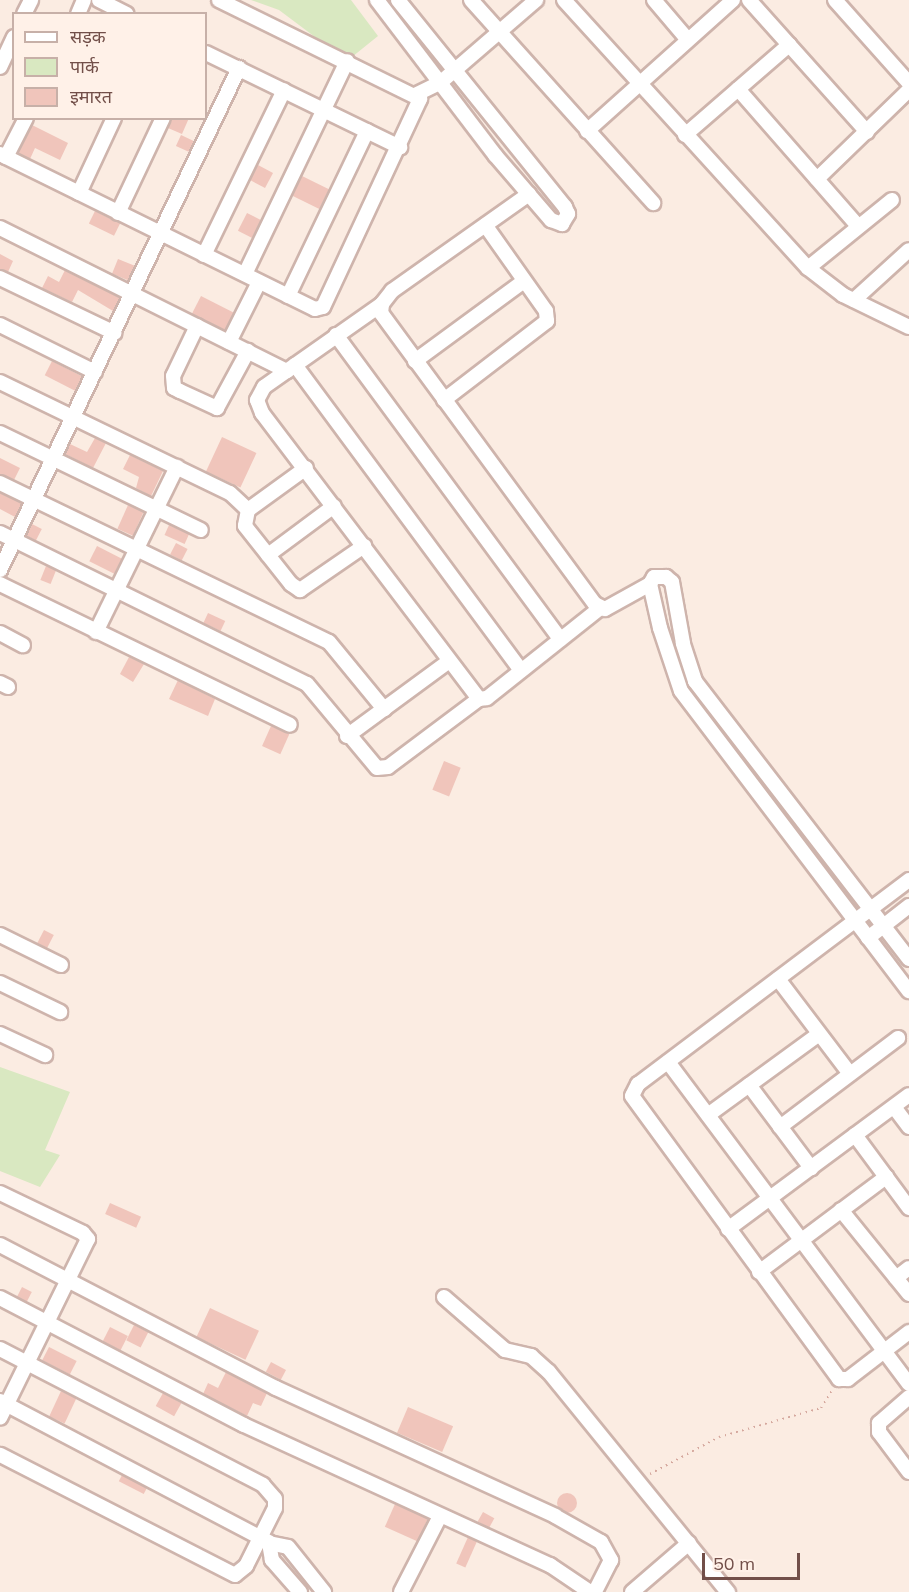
<!DOCTYPE html>
<html>
<head>
<meta charset="utf-8">
<style>
  body { margin:0 }
  #map { position:relative; width:909px; height:1592px; overflow:hidden; background:#fbece2; font-family:Mulish,"Noto Sans Devanagari",sans-serif }
  div>[style] { position:absolute }
  [style*='--x'] { left:calc(var(--x)*1px); top:calc(var(--y)*1px); width:calc(var(--w)*1px); rotate:calc(var(--a)*1deg) }
  .green>* { inset:0; background:#d9e8c1 }
  .building>* { inset:0; background:#f0c5bb; transform-origin:0 0 }
  .round { border-radius:50% }
  .path>* { height:2px; margin-top:-1px; transform-origin:0; background:repeating-linear-gradient(90deg,#d5a89e 0 1.5px,transparent 0 6px) }
  .roads { filter:drop-shadow(2px 0 #ceb4ac) drop-shadow(-2px 0 #ceb4ac) drop-shadow(0 2px #ceb4ac) drop-shadow(0 -2px #ceb4ac) }
  .street>* { height:14px; margin:-7px; padding:0 7px; transform-origin:7px; border-radius:7px; background:#fff }
  span { translate:-50% -50%; white-space:nowrap; text-align:center; line-height:1.15; -webkit-text-stroke:6px #fff1e8; paint-order:stroke }
  .legend { position:absolute; left:12px; top:12px; width:195px; height:108px; box-sizing:border-box; background:#fff1e8; border:2px solid #c7b0a8; margin:0; padding:8px 10px; list-style:none; font-size:18px; color:#724f49 }
  .legend li { display:flex; align-items:center; gap:12px; height:30px }
  .legend b { width:30px; border:2px solid #c7b0a8 }
  .scale { position:absolute; left:702px; top:1553px; width:98px; height:27px; box-sizing:border-box; border:3px solid #724f49; border-top:0; padding-left:8px; font-size:18px; line-height:21px; white-space:nowrap; color:#724f49; -webkit-text-stroke:4px #fff1e8; paint-order:stroke }
</style>
</head>
<body>
<div id="map">
  <div class="green">
    <i style="clip-path:polygon(251px 0,351px 0,378px 36px,347px 61px,279px 10px)"></i>
    <i style="clip-path:polygon(0 1067px,70px 1092px,45px 1150px,60px 1155px,40px 1187px,0 1171px)"></i>
  </div>
  <div class="building">
    <i style="clip-path:polygon(172px 118px,189px 118px,182px 134px,168px 128px)"></i>
    <i style="clip-path:polygon(32px 125px,68px 143px,60px 160px,35px 148px,30px 159px,18px 153px)"></i>
    <i style="left:181px;top:135px;width:14px;height:12px;rotate:25deg"></i>
    <i style="left:258px;top:165px;width:17px;height:17px;rotate:28deg"></i>
    <i style="left:302px;top:176px;width:30px;height:22px;rotate:26deg"></i>
    <i style="left:95px;top:211px;width:28px;height:14px;rotate:26deg"></i>
    <i style="left:247px;top:213px;width:16px;height:20px;rotate:27deg"></i>
    <i style="clip-path:polygon(0 254px,13px 261px,8px 272px,0 269px)"></i>
    <i style="left:118px;top:259px;width:18px;height:16px;rotate:22deg"></i>
    <i style="clip-path:polygon(65px 270px,120px 298px,113px 311px,78px 290px,72px 302px,42px 288px,48px 276px,59px 282px)"></i>
    <i style="left:201px;top:296px;width:37px;height:20px;rotate:27deg"></i>
    <i style="left:52px;top:361px;width:34px;height:16px;rotate:27deg"></i>
    <i style="left:222px;top:437px;width:38px;height:38px;rotate:25deg"></i>
    <i style="clip-path:polygon(95px 438px,106px 443px,93px 468px,65px 454px,70px 444px,87px 452px)"></i>
    <i style="clip-path:polygon(130px 455px,163px 471px,151px 496px,136px 488px,139px 477px,123px 469px)"></i>
    <i style="clip-path:polygon(0 458px,20px 468px,14px 480px,0 474px)"></i>
    <i style="clip-path:polygon(0 493px,22px 503px,15px 517px,0 509px)"></i>
    <i style="left:128px;top:505px;width:17px;height:26px;rotate:24deg"></i>
    <i style="left:32px;top:524px;width:11px;height:13px;rotate:27deg"></i>
    <i style="left:169px;top:525px;width:22px;height:11px;rotate:24deg"></i>
    <i style="left:176px;top:543px;width:13px;height:13px;rotate:27deg"></i>
    <i style="left:97px;top:546px;width:28px;height:17px;rotate:27deg"></i>
    <i style="left:46px;top:566px;width:11px;height:15px;rotate:22deg"></i>
    <i style="left:208px;top:613px;width:19px;height:11px;rotate:25deg"></i>
    <i style="clip-path:polygon(129px 657px,144px 664px,133px 682px,120px 674px)"></i>
    <i style="clip-path:polygon(178px 680px,215px 699px,208px 716px,169px 699px)"></i>
    <i style="left:271px;top:726px;width:20px;height:22px;rotate:24deg"></i>
    <i style="left:444px;top:761px;width:18px;height:31px;rotate:22deg"></i>
    <i style="left:44px;top:930px;width:11px;height:15px;rotate:27deg"></i>
    <i style="left:110px;top:1203px;width:34px;height:12px;rotate:24deg"></i>
    <i style="left:22px;top:1287px;width:11px;height:11px;rotate:27deg"></i>
    <i style="left:210px;top:1308px;width:54px;height:32px;rotate:25deg"></i>
    <i style="left:134px;top:1325px;width:16px;height:17px;rotate:27deg"></i>
    <i style="left:110px;top:1327px;width:20px;height:16px;rotate:27deg"></i>
    <i style="left:49px;top:1347px;width:31px;height:15px;rotate:27deg"></i>
    <i style="left:271px;top:1362px;width:17px;height:11px;rotate:28deg"></i>
    <i style="clip-path:polygon(226px 1372px,267px 1393px,261px 1406px,253px 1403px,247px 1416px,203px 1394px,208px 1383px,218px 1388px)"></i>
    <i style="left:61px;top:1391px;width:17px;height:28px;rotate:25deg"></i>
    <i style="left:163px;top:1393px;width:21px;height:15px;rotate:29deg"></i>
    <i style="left:408px;top:1407px;width:49px;height:28px;rotate:23deg"></i>
    <i style="left:122px;top:1475px;width:28px;height:7px;rotate:27deg"></i>
    <i class="round" style="left:557px;top:1493px;width:20px;height:20px"></i>
    <i style="left:395px;top:1504px;width:36px;height:25px;rotate:24deg"></i>
    <i style="left:483px;top:1512px;width:13px;height:11px;rotate:29deg"></i>
    <i style="left:468px;top:1537px;width:10px;height:29px;rotate:24deg"></i>
  </div>
  <div class="path">
    <i style="--x:650;--y:1474;--w:78;--a:-28.2"></i>
    <i style="--x:719;--y:1437;--w:106;--a:-15.9"></i>
    <i style="--x:821;--y:1408;--w:22;--a:-58"></i>
  </div>
  <div class="roads">
    <div class="street">
      <i style="--x:99;--y:0;--w:31;--a:27"></i>
      <i style="--x:377;--y:0;--w:195;--a:52.7"></i>
      <i style="--x:495;--y:155;--w:86;--a:49.3"></i>
      <i style="--x:551;--y:220;--w:12;--a:20"></i>
      <i style="--x:562;--y:224;--w:12;--a:-59"></i>
      <i style="--x:568;--y:214;--w:8;--a:-113"></i>
      <i style="--x:565;--y:207;--w:266;--a:-128.9"></i>
      <i style="--x:471;--y:0;--w:273;--a:48.1"></i>
      <i style="--x:564;--y:0;--w:362;--a:47.7"></i>
      <i style="--x:808;--y:268;--w:44;--a:37.6"></i>
      <i style="--x:843;--y:295;--w:73;--a:25.9"></i>
      <i style="--x:654;--y:0;--w:52;--a:49.6"></i>
      <i style="--x:749;--y:0;--w:177;--a:48.2"></i>
      <i style="--x:835;--y:0;--w:111;--a:48.3"></i>
      <i style="--x:24;--y:14;--w:16;--a:-63"></i>
      <i style="--x:78;--y:14;--w:15;--a:-67"></i>
      <i style="--x:206;--y:53;--w:216;--a:25.9"></i>
      <i style="--x:0;--y:67;--w:33;--a:-65"></i>
      <i style="--x:738;--y:89;--w:181;--a:48.8"></i>
      <i style="--x:417;--y:94;--w:25;--a:-26"></i>
      <i style="--x:440;--y:83;--w:127;--a:-40.8"></i>
      <i style="--x:587;--y:131;--w:196;--a:-41.9"></i>
      <i style="--x:685;--y:135;--w:138;--a:-40.9"></i>
      <i style="--x:0;--y:154;--w:351;--a:26.2"></i>
      <i style="--x:315;--y:309;--w:8;--a:-14"></i>
      <i style="--x:323;--y:307;--w:230;--a:-65"></i>
      <i style="--x:420;--y:99;--w:224;--a:-153.8"></i>
      <i style="--x:6;--y:157;--w:44;--a:-62.9"></i>
      <i style="--x:817;--y:179;--w:128;--a:-44.1"></i>
      <i style="--x:79;--y:193;--w:83;--a:-65"></i>
      <i style="--x:529;--y:194;--w:168;--a:144.7"></i>
      <i style="--x:392;--y:291;--w:16;--a:128"></i>
      <i style="--x:382;--y:304;--w:9;--a:96"></i>
      <i style="--x:381;--y:313;--w:361;--a:53.7"></i>
      <i style="--x:595;--y:604;--w:11;--a:27"></i>
      <i style="--x:605;--y:609;--w:51;--a:-29.1"></i>
      <i style="--x:118;--y:213;--w:105;--a:-64.7"></i>
      <i style="--x:0;--y:228;--w:321;--a:26.5"></i>
      <i style="--x:204;--y:255;--w:183;--a:-64.1"></i>
      <i style="--x:808;--y:268;--w:108;--a:-39"></i>
      <i style="--x:245;--y:274;--w:236;--a:-64.4"></i>
      <i style="--x:0;--y:278;--w:127;--a:25.6"></i>
      <i style="--x:288;--y:296;--w:183;--a:-64.4"></i>
      <i style="--x:854;--y:300;--w:74;--a:-42.3"></i>
      <i style="--x:382;--y:304;--w:144;--a:144.9"></i>
      <i style="--x:264;--y:387;--w:15;--a:118"></i>
      <i style="--x:257;--y:400;--w:14;--a:69"></i>
      <i style="--x:262;--y:413;--w:359;--a:52.8"></i>
      <i style="--x:479;--y:699;--w:8;--a:-7"></i>
      <i style="--x:487;--y:698;--w:144;--a:-38.5"></i>
      <i style="--x:0;--y:325;--w:106;--a:26.3"></i>
      <i style="--x:197;--y:326;--w:55;--a:115.6"></i>
      <i style="--x:173;--y:376;--w:12;--a:85"></i>
      <i style="--x:174;--y:388;--w:7;--a:27"></i>
      <i style="--x:180;--y:391;--w:41;--a:24.7"></i>
      <i style="--x:217;--y:408;--w:65;--a:-61.5"></i>
      <i style="--x:336;--y:335;--w:378;--a:53.6"></i>
      <i style="--x:229;--y:342;--w:67;--a:-63.4"></i>
      <i style="--x:415;--y:361;--w:135;--a:-36.3"></i>
      <i style="--x:295;--y:365;--w:380;--a:53.5"></i>
      <i style="--x:0;--y:382;--w:255;--a:25.8"></i>
      <i style="--x:230;--y:493;--w:25;--a:43"></i>
      <i style="--x:444;--y:400;--w:130;--a:-37.5"></i>
      <i style="--x:547;--y:321;--w:10;--a:-96"></i>
      <i style="--x:546;--y:311;--w:105;--a:-125.3"></i>
      <i style="--x:0;--y:433;--w:223;--a:25.8"></i>
      <i style="--x:306;--y:468;--w:72;--a:144.1"></i>
      <i style="--x:248;--y:510;--w:16;--a:101"></i>
      <i style="--x:245;--y:526;--w:74;--a:51.6"></i>
      <i style="--x:291;--y:584;--w:11;--a:34"></i>
      <i style="--x:300;--y:590;--w:78;--a:-34.5"></i>
      <i style="--x:0;--y:483;--w:365;--a:25.8"></i>
      <i style="--x:329;--y:642;--w:87;--a:50.6"></i>
      <i style="--x:0;--y:533;--w:342;--a:26.2"></i>
      <i style="--x:307;--y:684;--w:109;--a:50.2"></i>
      <i style="--x:377;--y:768;--w:11;--a:-5"></i>
      <i style="--x:388;--y:767;--w:114;--a:-36.8"></i>
      <i style="--x:268;--y:555;--w:82;--a:-36.6"></i>
      <i style="--x:0;--y:570;--w:556;--a:-64.54"></i>
      <i style="--x:0;--y:584;--w:322;--a:25.9"></i>
      <i style="--x:96;--y:632;--w:184;--a:-63.9"></i>
      <i style="--x:0;--y:633;--w:26;--a:28"></i>
      <i style="--x:0;--y:683;--w:9;--a:27"></i>
      <i style="--x:347;--y:736;--w:127;--a:-36.3"></i>
      <i style="--x:909;--y:880;--w:339;--a:143"></i>
      <i style="--x:638;--y:1084;--w:13;--a:117"></i>
      <i style="--x:632;--y:1096;--w:351;--a:53.8"></i>
      <i style="--x:839;--y:1379;--w:9;--a:0"></i>
      <i style="--x:848;--y:1379;--w:77;--a:-37.6"></i>
      <i style="--x:0;--y:935;--w:68;--a:26.2"></i>
      <i style="--x:868;--y:938;--w:52;--a:-38"></i>
      <i style="--x:909;--y:959;--w:351;--a:-127.6"></i>
      <i style="--x:695;--y:681;--w:40;--a:-108"></i>
      <i style="--x:683;--y:643;--w:62;--a:-100.2"></i>
      <i style="--x:672;--y:582;--w:8;--a:-140"></i>
      <i style="--x:666;--y:577;--w:12;--a:180"></i>
      <i style="--x:654;--y:577;--w:8;--a:120"></i>
      <i style="--x:650;--y:584;--w:45;--a:77.2"></i>
      <i style="--x:660;--y:628;--w:66;--a:71.6"></i>
      <i style="--x:681;--y:691;--w:377;--a:52.8"></i>
      <i style="--x:778;--y:979;--w:119;--a:52.8"></i>
      <i style="--x:0;--y:983;--w:67;--a:25.8"></i>
      <i style="--x:0;--y:1034;--w:50;--a:25"></i>
      <i style="--x:668;--y:1062;--w:402;--a:53.2"></i>
      <i style="--x:749;--y:1085;--w:104;--a:53.2"></i>
      <i style="--x:894;--y:1107;--w:25;--a:53"></i>
      <i style="--x:708;--y:1115;--w:137;--a:-36.1"></i>
      <i style="--x:780;--y:1127;--w:148;--a:-37"></i>
      <i style="--x:855;--y:1135;--w:91;--a:53.5"></i>
      <i style="--x:0;--y:1193;--w:92;--a:25.7"></i>
      <i style="--x:83;--y:1233;--w:8;--a:50"></i>
      <i style="--x:88;--y:1239;--w:199;--a:116.2"></i>
      <i style="--x:841;--y:1210;--w:108;--a:51"></i>
      <i style="--x:728;--y:1229;--w:225;--a:-36.5"></i>
      <i style="--x:0;--y:1245;--w:311;--a:27.4"></i>
      <i style="--x:276;--y:1388;--w:307;--a:24.6"></i>
      <i style="--x:555;--y:1516;--w:53;--a:29.5"></i>
      <i style="--x:601;--y:1542;--w:21;--a:61"></i>
      <i style="--x:611;--y:1560;--w:36;--a:117"></i>
      <i style="--x:759;--y:1272;--w:159;--a:-36.8"></i>
      <i style="--x:896;--y:1278;--w:16;--a:-38"></i>
      <i style="--x:444;--y:1297;--w:81;--a:41"></i>
      <i style="--x:505;--y:1350;--w:27;--a:13"></i>
      <i style="--x:531;--y:1356;--w:24;--a:42"></i>
      <i style="--x:549;--y:1372;--w:284;--a:50.9"></i>
      <i style="--x:0;--y:1298;--w:275;--a:27.5"></i>
      <i style="--x:244;--y:1425;--w:337;--a:24.6"></i>
      <i style="--x:550;--y:1565;--w:48;--a:34"></i>
      <i style="--x:0;--y:1349;--w:296;--a:27.3"></i>
      <i style="--x:263;--y:1485;--w:18;--a:49"></i>
      <i style="--x:275;--y:1499;--w:9;--a:90"></i>
      <i style="--x:275;--y:1508;--w:65;--a:116.6"></i>
      <i style="--x:246;--y:1566;--w:14;--a:141"></i>
      <i style="--x:235;--y:1575;--w:264;--a:-152.9"></i>
      <i style="--x:909;--y:1397;--w:40;--a:139"></i>
      <i style="--x:879;--y:1423;--w:9;--a:90"></i>
      <i style="--x:879;--y:1432;--w:50;--a:53.1"></i>
      <i style="--x:0;--y:1401;--w:304;--a:27.7"></i>
      <i style="--x:300;--y:1592;--w:43;--a:-131.2"></i>
      <i style="--x:272;--y:1560;--w:17;--a:-100"></i>
      <i style="--x:269;--y:1543;--w:19;--a:12"></i>
      <i style="--x:288;--y:1547;--w:58;--a:51.3"></i>
      <i style="--x:401;--y:1592;--w:85;--a:-62.8"></i>
      <i style="--x:632;--y:1592;--w:75;--a:-40.7"></i>
    </div>
  </div>
  <ul class="legend">
  <li><b style="height:8px;background:#fff"></b>सड़क</li>
  <li><b style="height:16px;background:#d9e8c1"></b>पार्क</li>
  <li><b style="height:16px;background:#f0c5bb"></b>इमारत</li>
  </ul>
  <div class="scale">50 m</div>
</div>
</body>
</html>
